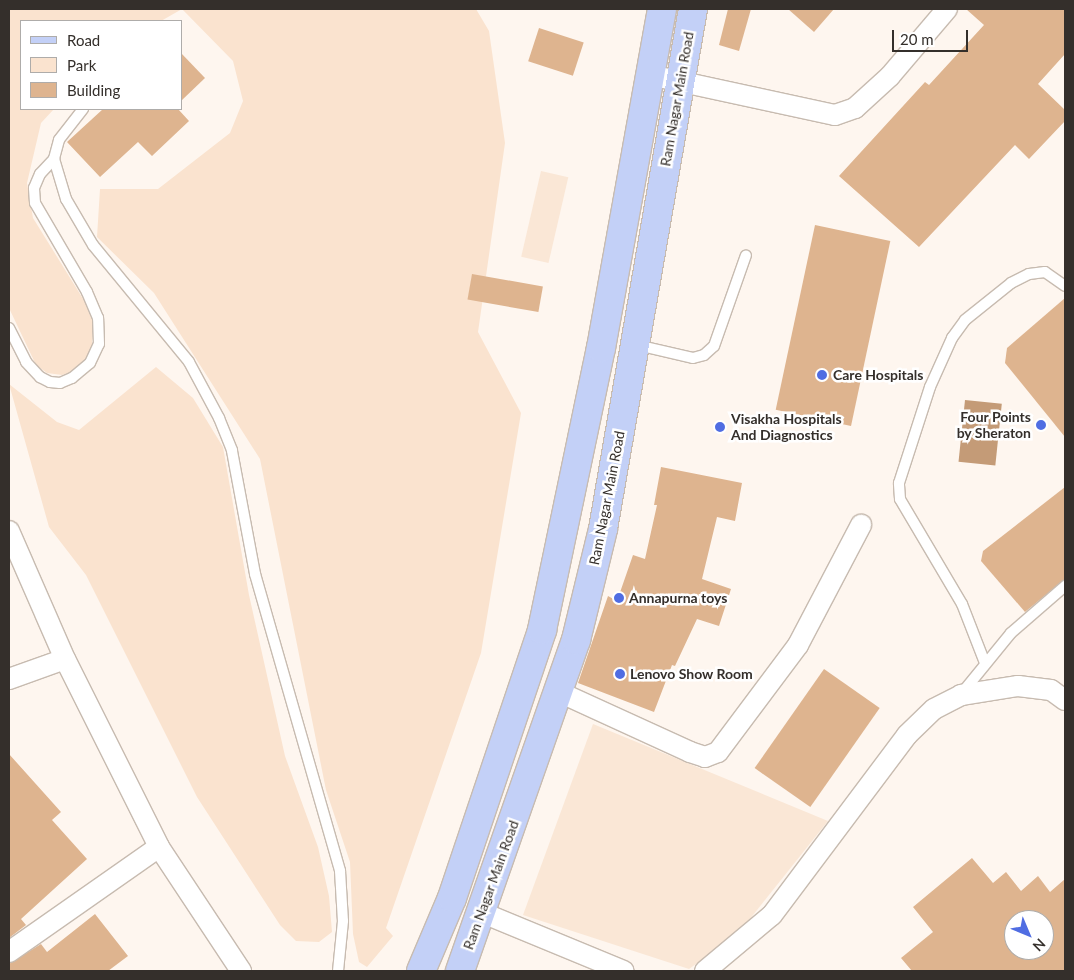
<!DOCTYPE html>
<html>
<head>
<meta charset="utf-8">
<style>
  body { margin:0 }
  #map { position:relative; width:1074px; height:980px; overflow:hidden; background:#fef6ef; font-family:Lato,sans-serif }
  div>[style] { position:absolute }
  [style*='--x'] { left:calc(var(--x)*1px); top:calc(var(--y)*1px); width:calc(var(--w)*1px); rotate:calc(var(--a)*1deg) }
  .built>* { inset:0; background:#fae7d6; transform-origin:0 0 }
  .green>* { inset:0; background:#fae3cf }
  .water>* { inset:0; background:#c49b77; transform-origin:0 0 }
  .building>* { inset:0; background:#deb48f; transform-origin:0 0 }
  .roads { filter:drop-shadow(1px 0 #c7bbb0) drop-shadow(-1px 0 #c7bbb0) drop-shadow(0 1px #c7bbb0) drop-shadow(0 -1px #c7bbb0) }
  .lane>* { height:10px; margin:-5px; padding:0 5px; transform-origin:5px; border-radius:5px; background:#fff }
  .street>* { height:20px; margin:-10px; padding:0 10px; transform-origin:10px; border-radius:10px; background:#fff }
  .primary>* { height:28px; margin:-14px; padding:0 14px; transform-origin:14px; border-radius:14px; background:#c3d0f7 }
  .dots>* { width:14px; height:14px; translate:-50% -50%; box-sizing:border-box; border:2px solid #fff; border-radius:50% }
  span { translate:-50% -50%; white-space:nowrap; text-align:center; line-height:1.15; -webkit-text-stroke:5px #fff; paint-order:stroke }
  .street-label { font-size:14px; color:#342f2b }
  .poi-label { font-size:14px; color:#342f2b; font-weight:700 }
  .left { translate:0 -50%; text-align:left }
  .right { translate:-100% -50%; text-align:right }
  .frame { position:absolute; inset:0; border:10px solid #342f2b; pointer-events:none }
  .legend { position:absolute; left:20px; top:20px; width:162px; height:90px; box-sizing:border-box; background:#fff; border:1px solid #aeacaa; margin:0; padding:6px 9px; list-style:none; font-size:15px; color:#342f2b }
  .legend li { display:flex; align-items:center; gap:10px; height:25px }
  .legend b { width:25px; border:1px solid #aeacaa }
  .north { position:absolute; left:1004px; top:910px; width:50px; height:50px; box-sizing:border-box; background:#fff; border:1px solid #aeacaa; border-radius:50%; rotate:135deg; font-size:14px; font-weight:700; line-height:20px; text-align:center; color:#342f2b }
  .north::after { content:''; display:block; margin:auto; width:18px; height:22px; background:#506de2; clip-path:polygon(50% 0,100% 100%,50% 72%,0 100%) }
  .scale { position:absolute; left:892px; top:30px; width:76px; height:22px; box-sizing:border-box; border:2px solid #342f2b; border-top:0; padding-left:6px; font-size:15px; line-height:18px; white-space:nowrap; color:#342f2b; -webkit-text-stroke:4px #fff; paint-order:stroke }
</style>
</head>
<body>
<div id="map">
  <div class="built">
    <i style="left:541px;top:171px;width:28px;height:88px;rotate:13deg"></i>
    <i style="clip-path:polygon(593px 724px,828px 821px,738px 934px,689px 969px,523px 915px)"></i>
  </div>
  <div class="green">
    <i style="clip-path:polygon(9px 9px,182px 9px,161px 21px,21px 21px,21px 109px,54px 109px,41px 123px,27px 183px,33px 218px,85px 302px,93px 323px,92px 347px,85px 360px,74px 371px,62px 375px,47px 373px,36px 365px,9px 308px)"></i>
    <i style="clip-path:polygon(182px 9px,476px 9px,489px 31px,505px 143px,478px 332px,521px 413px,481px 653px,386px 928px,393px 936px,367px 967px,359px 962px,353px 934px,350px 862px,326px 790px,260px 459px,154px 293px,97px 237px,100px 189px,158px 189px,230px 133px,243px 101px,233px 61px)"></i>
    <i style="clip-path:polygon(156px 367px,193px 398px,223px 447px,249px 595px,285px 756px,318px 847px,329px 896px,332px 932px,319px 942px,296px 941px,280px 925px,197px 797px,86px 575px,49px 527px,9px 384px,57px 422px,79px 430px)"></i>
  </div>
  <div class="water">
    <i style="left:965px;top:400px;width:37px;height:62px;rotate:6deg"></i>
  </div>
  <div class="building">
    <i style="clip-path:polygon(728px 9px,751px 9px,739px 51px,719px 45px)"></i>
    <i style="clip-path:polygon(788px 9px,834px 9px,814px 32px)"></i>
    <i style="clip-path:polygon(966px 9px,1065px 9px,1065px 54px,1038px 84px,1065px 110px,1065px 121px,1029px 159px,1015px 145px,919px 247px,839px 176px,925px 82px,929px 85px,984px 25px)"></i>
    <i style="left:539px;top:28px;width:47px;height:35px;rotate:18deg"></i>
    <i style="clip-path:polygon(181px 53px,205px 78px,181px 101px)"></i>
    <i style="clip-path:polygon(103px 109px,178px 109px,189px 121px,152px 156px,138px 142px,100px 177px,67px 142px)"></i>
    <i style="left:815px;top:225px;width:77px;height:189px;rotate:12deg"></i>
    <i style="left:472px;top:274px;width:72px;height:26px;rotate:10deg"></i>
    <i style="clip-path:polygon(1065px 298px,1065px 437px,1005px 363px,1007px 348px)"></i>
    <i style="clip-path:polygon(661px 467px,742px 483px,735px 521px,717px 517px,702px 579px,731px 589px,719px 626px,697px 619px,675px 666px,672px 665px,654px 712px,578px 683px,608px 596px,617px 601px,633px 555px,645px 559px,657px 505px,654px 505px)"></i>
    <i style="clip-path:polygon(1065px 487px,1065px 579px,1025px 612px,981px 561px,983px 551px)"></i>
    <i style="left:824px;top:669px;width:68px;height:121px;rotate:35deg"></i>
    <i style="clip-path:polygon(9px 754px,61px 812px,52px 820px,87px 859px,21px 919px,26px 925px,9px 938px)"></i>
    <i style="clip-path:polygon(evenodd,972px 858px,993px 883px,1006px 872px,1021px 891px,1038px 876px,1050px 892px,1065px 879px,1065px 971px,912px 971px,901px 958px,933px 932px,913px 907px,972px 858px,1014px 920px,1044px 920px,1044px 950px,1014px 950px,1014px 920px)"></i>
    <i style="clip-path:polygon(95px 914px,128px 956px,108px 971px,9px 971px,9px 964px,41px 944px,47px 952px)"></i>
  </div>
  <div class="roads">
    <div class="lane">
      <i style="--x:83;--y:109;--w:39;--a:128"></i>
      <i style="--x:59;--y:140;--w:20;--a:105"></i>
      <i style="--x:54;--y:159;--w:42;--a:73.3"></i>
      <i style="--x:66;--y:199;--w:53;--a:59.6"></i>
      <i style="--x:93;--y:245;--w:151;--a:50.6"></i>
      <i style="--x:189;--y:362;--w:64;--a:61.8"></i>
      <i style="--x:219;--y:418;--w:35;--a:68"></i>
      <i style="--x:232;--y:451;--w:125;--a:79.4"></i>
      <i style="--x:255;--y:574;--w:309;--a:74"></i>
      <i style="--x:340;--y:871;--w:50;--a:86.6"></i>
      <i style="--x:343;--y:921;--w:50;--a:95.7"></i>
      <i style="--x:9;--y:328;--w:38;--a:63"></i>
      <i style="--x:26;--y:362;--w:21;--a:47"></i>
      <i style="--x:40;--y:377;--w:11;--a:27"></i>
      <i style="--x:50;--y:382;--w:10;--a:6"></i>
      <i style="--x:60;--y:383;--w:13;--a:-23"></i>
      <i style="--x:72;--y:378;--w:23;--a:-40"></i>
      <i style="--x:90;--y:363;--w:21;--a:-65"></i>
      <i style="--x:99;--y:344;--w:26;--a:-92"></i>
      <i style="--x:98;--y:318;--w:28;--a:-113"></i>
      <i style="--x:87;--y:292;--w:103;--a:-120.3"></i>
      <i style="--x:35;--y:203;--w:15;--a:-94"></i>
      <i style="--x:34;--y:188;--w:15;--a:-67"></i>
      <i style="--x:40;--y:174;--w:21;--a:-47"></i>
      <i style="--x:637;--y:345;--w:57;--a:13.1"></i>
      <i style="--x:693;--y:358;--w:11;--a:-15"></i>
      <i style="--x:704;--y:355;--w:13;--a:-42"></i>
      <i style="--x:714;--y:346;--w:96;--a:-70.6"></i>
      <i style="--x:985;--y:663;--w:63;--a:-111.3"></i>
      <i style="--x:962;--y:604;--w:122;--a:-120.6"></i>
      <i style="--x:900;--y:499;--w:16;--a:-94"></i>
      <i style="--x:899;--y:483;--w:101;--a:-72.1"></i>
      <i style="--x:930;--y:387;--w:54;--a:-65.8"></i>
      <i style="--x:952;--y:338;--w:22;--a:-54"></i>
      <i style="--x:965;--y:320;--w:59;--a:-38.8"></i>
      <i style="--x:1011;--y:283;--w:20;--a:-27"></i>
      <i style="--x:1029;--y:274;--w:16;--a:-7"></i>
      <i style="--x:1045;--y:272;--w:24;--a:35"></i>
      <i style="--x:962;--y:693;--w:77;--a:-50.8"></i>
      <i style="--x:1011;--y:633;--w:72;--a:-41"></i>
    </div>
    <div class="street">
      <i style="--x:650;--y:75;--w:189;--a:12.2"></i>
      <i style="--x:835;--y:115;--w:21;--a:-19"></i>
      <i style="--x:855;--y:108;--w:47;--a:-42.4"></i>
      <i style="--x:890;--y:76;--w:88;--a:-49.6"></i>
      <i style="--x:9;--y:531;--w:140;--a:66.4"></i>
      <i style="--x:65;--y:659;--w:210;--a:63.4"></i>
      <i style="--x:159;--y:847;--w:149;--a:56.5"></i>
      <i style="--x:9;--y:679;--w:59;--a:-19.7"></i>
      <i style="--x:559;--y:692;--w:144;--a:24.6"></i>
      <i style="--x:690;--y:752;--w:16;--a:18"></i>
      <i style="--x:705;--y:757;--w:14;--a:-21"></i>
      <i style="--x:718;--y:752;--w:134;--a:-53.2"></i>
      <i style="--x:798;--y:645;--w:136;--a:-62.3"></i>
      <i style="--x:483;--y:913;--w:152;--a:22.4"></i>
      <i style="--x:9;--y:952;--w:183;--a:-35"></i>
      <i style="--x:705;--y:971;--w:87;--a:-39.9"></i>
      <i style="--x:772;--y:915;--w:225;--a:-53.1"></i>
      <i style="--x:907;--y:735;--w:37;--a:-44"></i>
      <i style="--x:934;--y:709;--w:30;--a:-27"></i>
      <i style="--x:961;--y:695;--w:58;--a:-9"></i>
      <i style="--x:1018;--y:686;--w:33;--a:7"></i>
      <i style="--x:1051;--y:690;--w:17;--a:36"></i>
    </div>
    <div class="primary">
      <i style="--x:421;--y:971;--w:79;--a:-67"></i>
      <i style="--x:452;--y:898;--w:283;--a:-71.4"></i>
      <i style="--x:542;--y:630;--w:288;--a:-78.2"></i>
      <i style="--x:601;--y:348;--w:344;--a:-79.8"></i>
      <i style="--x:460;--y:971;--w:351;--a:-70.7"></i>
      <i style="--x:576;--y:640;--w:114;--a:-76.3"></i>
      <i style="--x:603;--y:529;--w:528;--a:-80.18"></i>
    </div>
  </div>
  <div class="dots">
    <i style="left:822px;top:375px;background:#506de2"></i>
    <i style="left:1041px;top:425px;background:#506de2"></i>
    <i style="left:720px;top:427px;background:#506de2"></i>
    <i style="left:619px;top:598px;background:#506de2"></i>
    <i style="left:620px;top:674px;background:#506de2"></i>
  </div>
  <div class="street-label">
    <span style="left:677px;top:99px;rotate:-80deg">Ram Nagar Main Road</span>
    <span style="left:607px;top:498px;rotate:-79deg">Ram Nagar Main Road</span>
    <span style="left:491px;top:885px;rotate:-70deg">Ram Nagar Main Road</span>
  </div>
  <div class="poi-label">
    <span class="left" style="left:833px;top:375px">Care Hospitals</span>
    <span class="right" style="left:1031px;top:425px">Four Points<br>by Sheraton</span>
    <span class="left" style="left:731px;top:427px">Visakha Hospitals<br>And Diagnostics</span>
    <span class="left" style="left:629px;top:598px">Annapurna toys</span>
    <span class="left" style="left:630px;top:674px">Lenovo Show Room</span>
  </div>
  <div class="frame"></div>
  <ul class="legend">
  <li><b style="height:6px;background:#c3d0f7"></b>Road</li>
  <li><b style="height:14px;background:#fae3cf"></b>Park</li>
  <li><b style="height:14px;background:#deb48f"></b>Building</li>
  </ul>
  <div class="north">N</div>
  <div class="scale">20 m</div>
</div>
</body>
</html>
